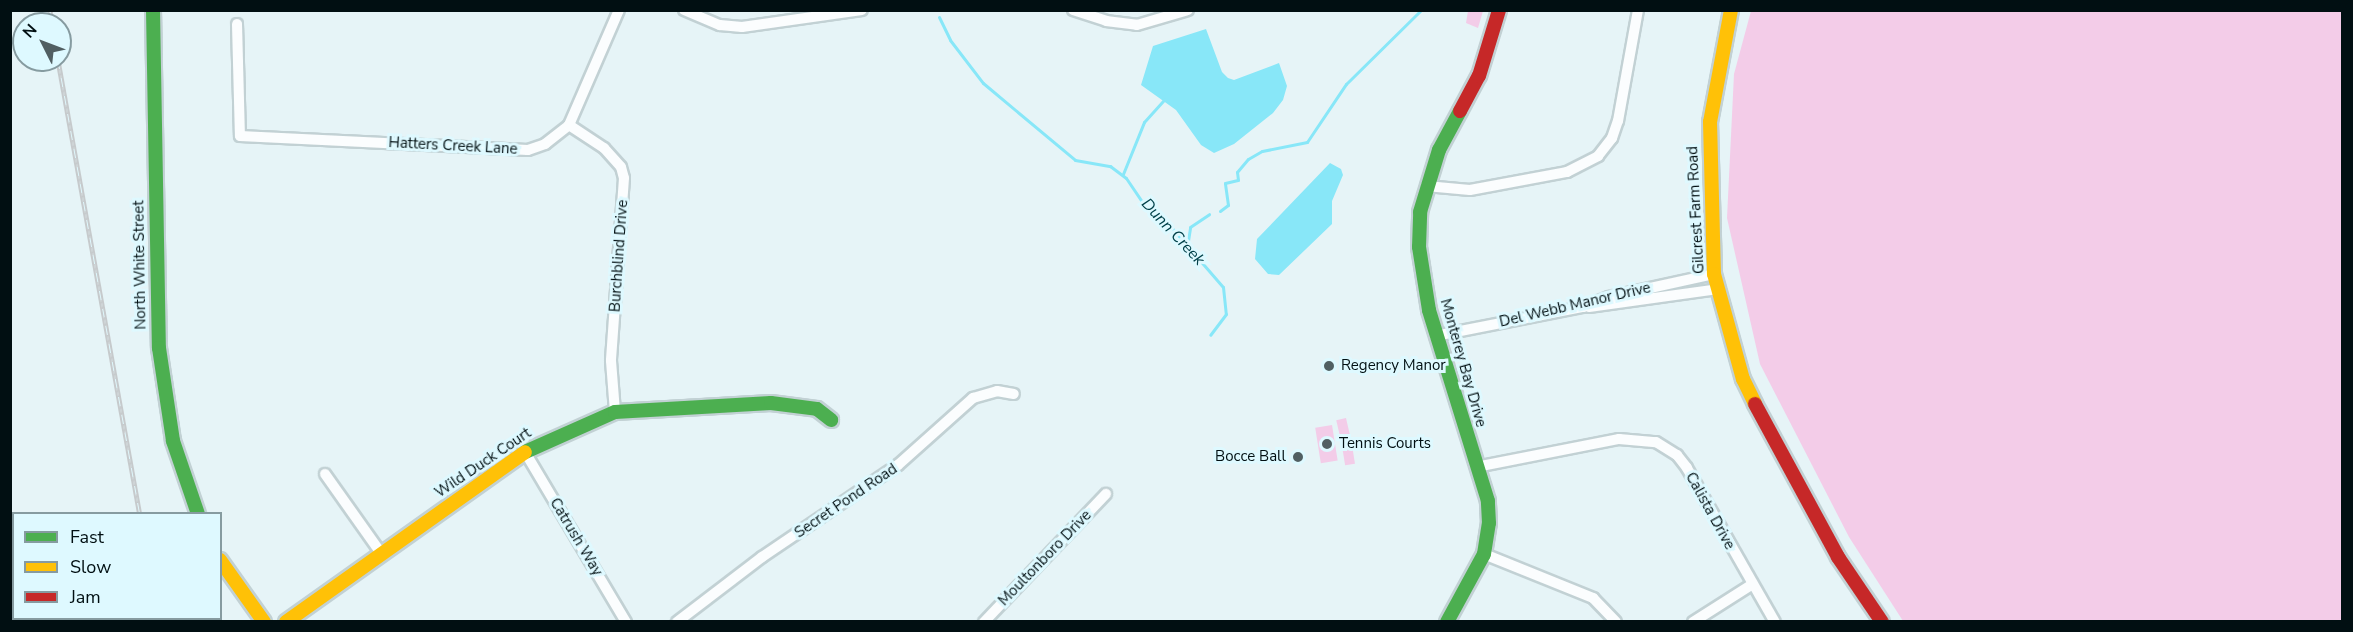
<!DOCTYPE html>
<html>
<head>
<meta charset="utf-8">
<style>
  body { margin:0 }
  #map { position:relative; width:2353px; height:632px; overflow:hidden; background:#e6f4f7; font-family:"Nunito Sans",sans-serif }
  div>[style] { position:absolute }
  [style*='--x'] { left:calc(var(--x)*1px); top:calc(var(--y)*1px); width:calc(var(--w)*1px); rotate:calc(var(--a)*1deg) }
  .green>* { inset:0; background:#f3cce8; transform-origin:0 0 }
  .water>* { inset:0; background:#88e7f8 }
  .stream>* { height:3px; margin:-1.5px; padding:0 1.5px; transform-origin:1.5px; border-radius:1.5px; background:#88e7f8 }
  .roads { filter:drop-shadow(2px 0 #c2d1d4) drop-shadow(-2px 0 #c2d1d4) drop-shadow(0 2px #c2d1d4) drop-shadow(0 -2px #c2d1d4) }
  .street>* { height:10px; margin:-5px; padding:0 5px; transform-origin:5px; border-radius:5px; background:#fbfdfe }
  .fast>* { height:14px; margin:-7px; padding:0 7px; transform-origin:7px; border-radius:7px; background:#4caf50 }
  .slow>* { height:14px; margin:-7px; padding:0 7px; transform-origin:7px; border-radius:7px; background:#ffc107 }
  .jam>* { height:14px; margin:-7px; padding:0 7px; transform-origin:7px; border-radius:7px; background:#c62828 }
  .rail>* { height:5px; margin-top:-2.5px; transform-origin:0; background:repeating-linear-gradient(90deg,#def9ff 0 9px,#c6cacc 0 18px); box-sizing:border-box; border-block:2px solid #c6cacc }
  .dots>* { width:16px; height:16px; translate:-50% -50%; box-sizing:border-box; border:3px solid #def9ff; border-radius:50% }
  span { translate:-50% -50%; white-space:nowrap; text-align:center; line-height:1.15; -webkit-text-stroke:6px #def9ff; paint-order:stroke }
  .street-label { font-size:15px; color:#010f12 }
  .poi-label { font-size:15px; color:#010f12 }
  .left { translate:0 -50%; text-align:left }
  .right { translate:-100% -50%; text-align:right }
  .water-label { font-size:16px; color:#004049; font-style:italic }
  .frame { position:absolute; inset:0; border:12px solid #010f12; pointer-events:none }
  .legend { position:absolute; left:12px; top:512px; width:210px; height:108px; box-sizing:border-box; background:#def9ff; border:2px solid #869ba0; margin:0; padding:8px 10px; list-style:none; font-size:18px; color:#010f12 }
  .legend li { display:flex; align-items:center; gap:12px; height:30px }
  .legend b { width:30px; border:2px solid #869ba0 }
  .north { position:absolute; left:12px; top:12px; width:60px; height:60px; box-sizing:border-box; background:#def9ff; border:2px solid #869ba0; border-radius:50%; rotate:312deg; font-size:16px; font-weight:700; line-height:24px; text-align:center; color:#010f12 }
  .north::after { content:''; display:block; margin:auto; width:21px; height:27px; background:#515f62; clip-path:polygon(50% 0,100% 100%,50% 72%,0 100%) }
</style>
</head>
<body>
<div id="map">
  <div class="green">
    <i style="clip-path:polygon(1468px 11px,1483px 11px,1478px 28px,1466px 23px)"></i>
    <i style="clip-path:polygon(1751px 11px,2342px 11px,2342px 621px,1903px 621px,1849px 537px,1760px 364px,1727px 218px,1734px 74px)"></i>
    <i style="left:1346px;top:418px;width:22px;height:10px;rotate:77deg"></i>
    <i style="left:1332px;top:425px;width:36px;height:17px;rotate:81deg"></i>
    <i style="left:1352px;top:445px;width:19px;height:10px;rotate:81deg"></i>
  </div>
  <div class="water">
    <i style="clip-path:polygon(1206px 29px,1222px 72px,1228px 78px,1234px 80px,1279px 63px,1287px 86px,1283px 100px,1273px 113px,1234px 144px,1214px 153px,1201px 145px,1176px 110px,1141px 85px,1153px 46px)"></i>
    <i style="clip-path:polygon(1330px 163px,1341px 169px,1343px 175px,1332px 201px,1332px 224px,1279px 275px,1268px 274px,1255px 259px,1257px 239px)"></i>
  </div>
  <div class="stream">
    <i style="--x:939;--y:17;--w:25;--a:64"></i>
    <i style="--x:950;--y:40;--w:54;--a:52.5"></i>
    <i style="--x:983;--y:83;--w:120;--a:39.9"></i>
    <i style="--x:1075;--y:160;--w:36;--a:10"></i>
    <i style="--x:1110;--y:166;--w:20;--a:37"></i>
    <i style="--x:1126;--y:178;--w:37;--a:56"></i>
    <i style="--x:1147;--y:209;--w:30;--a:37"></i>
    <i style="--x:1171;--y:227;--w:79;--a:49.1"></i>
    <i style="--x:1223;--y:287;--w:27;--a:84"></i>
    <i style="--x:1226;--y:314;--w:26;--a:127"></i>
    <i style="--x:1123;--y:174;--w:56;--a:-68"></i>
    <i style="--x:1144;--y:122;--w:30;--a:-48"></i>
    <i style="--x:1220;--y:211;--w:10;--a:-37"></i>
    <i style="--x:1228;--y:205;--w:22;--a:-98"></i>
    <i style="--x:1225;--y:183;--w:13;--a:-13"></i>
    <i style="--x:1238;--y:180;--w:8;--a:-97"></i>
    <i style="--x:1237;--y:172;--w:17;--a:-50"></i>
    <i style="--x:1248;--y:159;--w:16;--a:-30"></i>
    <i style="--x:1262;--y:151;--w:46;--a:-11.3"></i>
    <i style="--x:1307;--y:142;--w:70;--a:-56.1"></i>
    <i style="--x:1346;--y:84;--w:105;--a:-44.6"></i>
    <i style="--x:1187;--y:247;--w:20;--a:-81"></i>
    <i style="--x:1190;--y:227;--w:23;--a:-34"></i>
  </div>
  <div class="roads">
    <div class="street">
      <i style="--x:684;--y:10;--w:39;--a:23"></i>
      <i style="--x:720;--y:25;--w:22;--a:5"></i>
      <i style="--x:742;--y:27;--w:121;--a:-8.1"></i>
      <i style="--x:1073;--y:10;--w:35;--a:18"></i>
      <i style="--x:1106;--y:21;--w:31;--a:7"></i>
      <i style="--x:1137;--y:25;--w:53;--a:-16.4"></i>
      <i style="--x:237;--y:24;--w:112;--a:88.5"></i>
      <i style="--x:240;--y:136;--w:288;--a:2.8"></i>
      <i style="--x:528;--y:150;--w:18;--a:-19"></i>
      <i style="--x:545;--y:144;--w:31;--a:-38"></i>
      <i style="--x:569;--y:125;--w:125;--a:-66.5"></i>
      <i style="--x:569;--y:125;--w:42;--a:33.3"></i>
      <i style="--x:604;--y:148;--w:25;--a:48"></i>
      <i style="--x:621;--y:167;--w:11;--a:75"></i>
      <i style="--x:624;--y:178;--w:183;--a:94.1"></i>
      <i style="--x:611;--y:361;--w:51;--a:85.5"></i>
      <i style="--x:1426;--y:186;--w:44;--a:5.2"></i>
      <i style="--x:1470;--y:190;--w:99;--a:-10.5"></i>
      <i style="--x:1567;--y:172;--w:35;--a:-27"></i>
      <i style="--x:1598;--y:156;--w:23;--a:-52"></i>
      <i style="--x:1612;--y:138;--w:18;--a:-71"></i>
      <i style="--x:1618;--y:121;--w:113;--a:-79.8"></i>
      <i style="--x:1589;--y:307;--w:130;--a:-7.9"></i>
      <i style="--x:1435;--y:336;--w:151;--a:-11.1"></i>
      <i style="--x:1583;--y:307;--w:28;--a:-21"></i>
      <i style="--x:1609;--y:297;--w:107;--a:-12.4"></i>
      <i style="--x:525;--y:452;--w:198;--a:59.3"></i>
      <i style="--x:1476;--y:467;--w:146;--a:-11.1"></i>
      <i style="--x:1619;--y:439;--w:37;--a:5"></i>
      <i style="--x:1656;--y:442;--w:25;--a:32"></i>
      <i style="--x:1677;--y:455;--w:16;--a:52"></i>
      <i style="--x:1687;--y:468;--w:177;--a:60.3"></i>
      <i style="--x:325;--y:474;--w:97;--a:54.7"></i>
      <i style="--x:1484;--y:554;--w:118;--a:22"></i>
      <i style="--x:1593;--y:598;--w:33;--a:46"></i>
      <i style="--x:677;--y:622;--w:107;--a:-37.4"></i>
      <i style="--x:762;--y:557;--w:164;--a:-34.1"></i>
      <i style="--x:898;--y:465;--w:101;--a:-41.8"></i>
      <i style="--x:973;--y:398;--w:25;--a:-16"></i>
      <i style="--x:997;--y:391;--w:17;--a:10"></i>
      <i style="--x:984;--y:622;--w:177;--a:-46.4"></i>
      <i style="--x:1693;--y:622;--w:69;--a:-32.5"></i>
    </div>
    <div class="fast">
      <i style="--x:153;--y:10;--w:338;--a:89"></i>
      <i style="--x:159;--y:348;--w:94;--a:81.4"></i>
      <i style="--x:173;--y:441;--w:77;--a:71.1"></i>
      <i style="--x:525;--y:452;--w:98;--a:-24"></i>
      <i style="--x:615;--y:412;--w:156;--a:-3.3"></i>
      <i style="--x:771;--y:403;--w:46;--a:7.4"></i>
      <i style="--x:817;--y:409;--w:18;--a:38"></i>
      <i style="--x:1447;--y:622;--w:77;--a:-61.4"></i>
      <i style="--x:1484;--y:554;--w:31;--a:-81"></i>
      <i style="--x:1489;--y:523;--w:22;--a:-93"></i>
      <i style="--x:1488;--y:501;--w:200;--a:-107.2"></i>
      <i style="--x:1429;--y:310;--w:64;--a:-99"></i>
      <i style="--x:1419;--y:247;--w:35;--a:-88"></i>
      <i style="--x:1420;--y:212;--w:65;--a:-73"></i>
      <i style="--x:1439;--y:150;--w:44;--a:-61.7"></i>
    </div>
    <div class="slow">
      <i style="--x:1731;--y:10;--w:114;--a:100.6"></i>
      <i style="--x:1710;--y:122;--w:152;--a:88.5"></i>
      <i style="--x:1714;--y:274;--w:109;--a:74.6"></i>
      <i style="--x:1743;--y:379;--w:28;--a:64"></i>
      <i style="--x:220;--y:560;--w:76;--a:54.6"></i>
      <i style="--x:286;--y:622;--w:293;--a:-35.4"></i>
    </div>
    <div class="jam">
      <i style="--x:1460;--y:111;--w:40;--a:-62"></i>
      <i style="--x:1479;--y:76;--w:69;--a:-73.1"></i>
      <i style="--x:1755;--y:404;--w:174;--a:61.5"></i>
      <i style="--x:1838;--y:557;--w:78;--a:55.9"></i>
    </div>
  </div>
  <div class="rail">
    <i style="--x:50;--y:10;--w:14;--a:82"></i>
    <i style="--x:58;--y:60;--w:461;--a:79.8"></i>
    <i style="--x:159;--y:618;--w:4;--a:76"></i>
  </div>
  <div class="dots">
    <i style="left:1329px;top:366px;background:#515f62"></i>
    <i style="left:1327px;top:444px;background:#515f62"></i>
    <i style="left:1298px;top:457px;background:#515f62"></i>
  </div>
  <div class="street-label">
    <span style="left:453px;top:146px;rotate:3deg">Hatters Creek Lane</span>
    <span style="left:1696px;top:210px;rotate:-93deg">Gilcrest Farm Road</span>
    <span style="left:619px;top:256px;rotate:-86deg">Burchblind Drive</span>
    <span style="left:140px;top:265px;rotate:-91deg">North White Street</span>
    <span style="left:1575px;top:305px;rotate:-13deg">Del Webb Manor Drive</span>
    <span style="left:1463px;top:363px;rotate:74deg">Monterey Bay Drive</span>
    <span style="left:483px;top:463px;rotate:-34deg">Wild Duck Court</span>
    <span style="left:846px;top:501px;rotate:-34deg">Secret Pond Road</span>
    <span style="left:1710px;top:511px;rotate:61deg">Calista Drive</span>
    <span style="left:576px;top:537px;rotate:59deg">Catrush Way</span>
    <span style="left:1045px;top:558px;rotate:-46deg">Moultonboro Drive</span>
  </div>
  <div class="poi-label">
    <span class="left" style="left:1341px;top:366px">Regency Manor</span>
    <span class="left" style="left:1339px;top:444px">Tennis Courts</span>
    <span class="right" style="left:1286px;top:457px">Bocce Ball</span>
  </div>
  <div class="water-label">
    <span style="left:1173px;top:232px;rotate:47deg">Dunn Creek</span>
  </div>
  <div class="frame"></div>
  <ul class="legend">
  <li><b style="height:8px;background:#4caf50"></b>Fast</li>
  <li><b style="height:8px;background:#ffc107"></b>Slow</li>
  <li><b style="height:8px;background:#c62828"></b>Jam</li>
  </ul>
  <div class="north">N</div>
</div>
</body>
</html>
